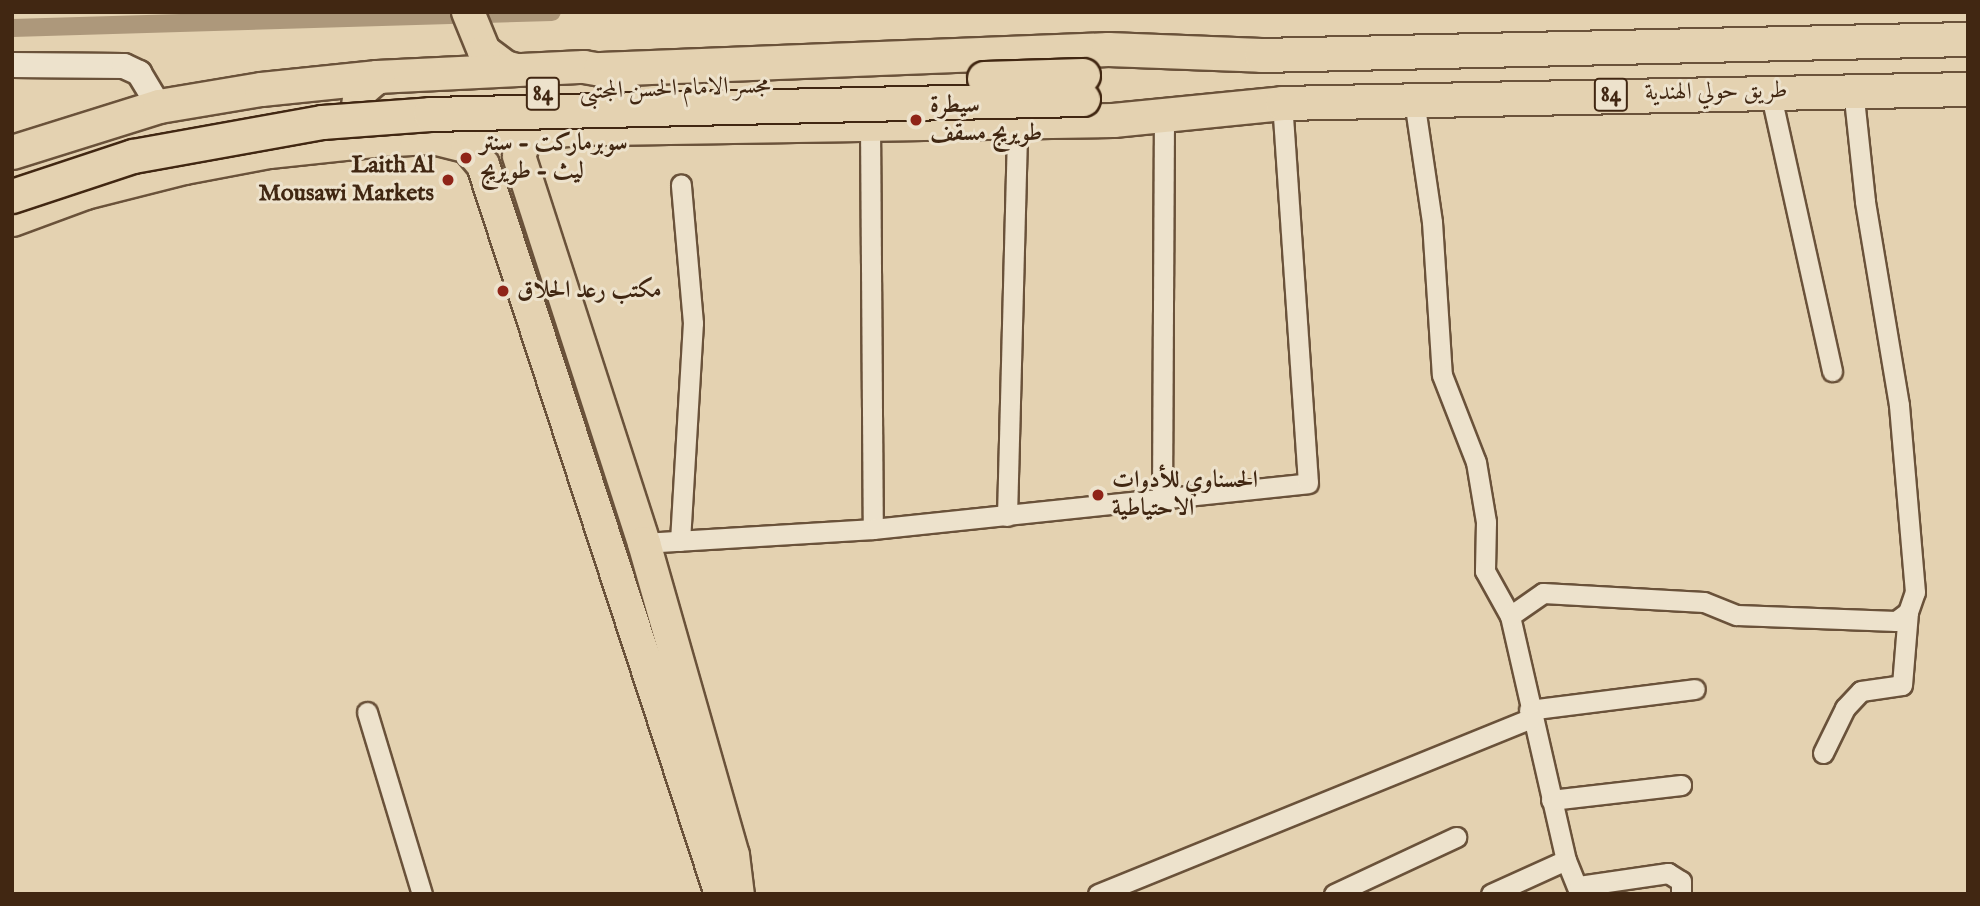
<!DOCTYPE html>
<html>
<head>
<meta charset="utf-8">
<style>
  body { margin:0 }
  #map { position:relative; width:1980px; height:906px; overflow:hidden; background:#e4d2b1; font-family:"IM FELL English",Amiri,serif }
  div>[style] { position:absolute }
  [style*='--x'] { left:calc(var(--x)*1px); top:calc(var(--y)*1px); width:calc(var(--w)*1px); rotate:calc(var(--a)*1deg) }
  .canal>* { height:18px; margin:-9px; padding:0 9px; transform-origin:9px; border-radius:9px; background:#ad987b }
  .roads { filter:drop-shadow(2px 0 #6a523a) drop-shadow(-2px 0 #6a523a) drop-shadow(0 2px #6a523a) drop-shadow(0 -2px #6a523a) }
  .minor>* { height:19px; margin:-9.5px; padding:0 9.5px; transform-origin:9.5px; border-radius:9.5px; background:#ede2cc }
  .tertiary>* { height:24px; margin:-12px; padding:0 12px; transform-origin:12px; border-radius:12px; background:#ede2cc }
  .primary>* { height:32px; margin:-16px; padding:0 16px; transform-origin:16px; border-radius:16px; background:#e4d2b1 }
  .trunk>* { height:33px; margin:-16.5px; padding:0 16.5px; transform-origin:16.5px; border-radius:16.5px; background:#e4d2b1 }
  .bridges { filter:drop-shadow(2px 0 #412712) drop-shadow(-2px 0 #412712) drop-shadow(0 2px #412712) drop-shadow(0 -2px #412712) }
  .trunk-bridge>* { height:33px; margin:-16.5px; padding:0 16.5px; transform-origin:16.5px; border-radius:16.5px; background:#e4d2b1 }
  .dots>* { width:19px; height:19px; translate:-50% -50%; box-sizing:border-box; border:4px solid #ede2cc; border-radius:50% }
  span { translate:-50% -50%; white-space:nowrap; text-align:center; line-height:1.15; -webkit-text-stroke:6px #ede2cc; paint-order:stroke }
  .shield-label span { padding:2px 5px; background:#ede2cc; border:2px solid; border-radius:5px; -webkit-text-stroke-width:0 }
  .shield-label { font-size:23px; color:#412712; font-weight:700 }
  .street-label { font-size:24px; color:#412712 }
  .poi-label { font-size:24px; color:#412712; font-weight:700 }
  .left { translate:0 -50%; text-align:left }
  .right { translate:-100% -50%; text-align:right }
  .frame { position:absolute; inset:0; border:14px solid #412712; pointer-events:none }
</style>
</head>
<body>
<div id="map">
  <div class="canal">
    <i style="--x:12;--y:28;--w:540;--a:-1.7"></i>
  </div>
  <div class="roads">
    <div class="minor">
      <i style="--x:1770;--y:91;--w:287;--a:77.5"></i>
      <i style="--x:1414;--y:100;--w:123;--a:81.6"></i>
      <i style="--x:1432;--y:222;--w:153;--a:86.3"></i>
      <i style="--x:1442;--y:375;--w:93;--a:68.7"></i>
      <i style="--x:1476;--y:462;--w:61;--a:80.5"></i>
      <i style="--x:1486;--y:522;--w:49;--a:91.2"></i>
      <i style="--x:1485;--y:571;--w:51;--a:60.9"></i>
      <i style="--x:1510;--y:616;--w:250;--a:77.1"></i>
      <i style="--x:1566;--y:860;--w:37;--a:68"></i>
      <i style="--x:870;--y:124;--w:405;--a:89.6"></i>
      <i style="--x:1162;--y:498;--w:385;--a:-89.7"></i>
      <i style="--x:1007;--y:516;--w:394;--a:-88.5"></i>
      <i style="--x:680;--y:541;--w:218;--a:-86.6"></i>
      <i style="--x:693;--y:323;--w:139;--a:-95"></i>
      <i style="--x:644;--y:543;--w:229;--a:-3.5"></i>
      <i style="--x:873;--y:529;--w:437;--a:-6"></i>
      <i style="--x:1308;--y:483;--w:381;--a:-93.9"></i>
      <i style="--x:1510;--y:616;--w:40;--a:-34.9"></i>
      <i style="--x:1543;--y:593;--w:161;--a:3.2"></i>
      <i style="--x:1704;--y:602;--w:35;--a:22"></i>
      <i style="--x:1737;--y:615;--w:159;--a:2.2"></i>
      <i style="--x:1896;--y:621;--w:15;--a:-37"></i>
      <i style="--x:1908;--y:612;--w:21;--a:-71"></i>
      <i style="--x:1915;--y:592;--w:188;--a:-94.9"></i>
      <i style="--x:1899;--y:405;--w:207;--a:-99.5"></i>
      <i style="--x:1865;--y:201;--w:113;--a:-96.1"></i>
      <i style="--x:1529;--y:710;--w:167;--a:-7.2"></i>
      <i style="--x:367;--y:712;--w:190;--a:73.2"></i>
      <i style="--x:1823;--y:753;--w:50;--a:-63.9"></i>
      <i style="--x:1845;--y:708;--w:23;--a:-47"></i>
      <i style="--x:1861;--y:691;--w:41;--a:-8.3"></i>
      <i style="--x:1902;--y:685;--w:73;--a:-85.3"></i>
      <i style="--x:1551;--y:800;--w:131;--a:-6.6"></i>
      <i style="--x:1579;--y:886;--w:90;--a:-8.3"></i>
      <i style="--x:1668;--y:873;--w:15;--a:32"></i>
      <i style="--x:1681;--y:881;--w:13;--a:90"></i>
      <i style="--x:1098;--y:894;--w:466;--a:-22.1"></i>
      <i style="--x:1334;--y:894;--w:135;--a:-25"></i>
      <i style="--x:1491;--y:894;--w:82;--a:-24.4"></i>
    </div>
    <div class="tertiary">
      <i style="--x:12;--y:65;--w:112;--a:0.5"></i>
      <i style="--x:124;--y:66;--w:17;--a:25"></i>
      <i style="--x:139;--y:73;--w:39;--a:59"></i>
    </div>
    <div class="primary">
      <i style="--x:468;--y:12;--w:42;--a:67.7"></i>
      <i style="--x:484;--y:51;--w:26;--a:37"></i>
      <i style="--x:505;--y:67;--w:12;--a:14"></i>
      <i style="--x:584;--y:67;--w:22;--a:10"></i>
      <i style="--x:606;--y:71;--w:27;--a:51"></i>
      <i style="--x:623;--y:92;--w:20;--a:96"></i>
      <i style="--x:621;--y:112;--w:23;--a:135"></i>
      <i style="--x:605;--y:128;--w:211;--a:176.7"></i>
      <i style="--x:394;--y:140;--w:27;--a:-160"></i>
      <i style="--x:369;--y:131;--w:22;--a:-124"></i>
      <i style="--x:357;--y:113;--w:21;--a:-82"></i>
      <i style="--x:360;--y:92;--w:23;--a:-41"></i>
      <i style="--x:377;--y:77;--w:207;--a:-2.8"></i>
      <i style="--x:544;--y:133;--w:19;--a:164"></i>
      <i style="--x:526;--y:138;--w:19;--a:111"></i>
      <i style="--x:519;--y:156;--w:407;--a:72.1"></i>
      <i style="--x:644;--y:543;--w:324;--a:74.1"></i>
      <i style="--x:733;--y:855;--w:39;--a:83"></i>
      <i style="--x:433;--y:138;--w:36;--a:14"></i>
      <i style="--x:468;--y:147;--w:23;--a:50"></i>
      <i style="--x:483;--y:165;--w:767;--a:71.92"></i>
    </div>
    <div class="trunk">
      <i style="--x:600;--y:69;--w:508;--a:-2.25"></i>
      <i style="--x:1108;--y:49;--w:153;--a:2.2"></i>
      <i style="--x:1261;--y:55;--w:707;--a:-1.3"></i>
      <i style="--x:605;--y:128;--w:508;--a:-0.9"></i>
      <i style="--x:1113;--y:120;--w:170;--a:-5.7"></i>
      <i style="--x:1282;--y:103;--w:686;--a:-1.17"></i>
      <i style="--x:12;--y:152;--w:154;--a:-17.4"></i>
      <i style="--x:159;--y:106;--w:103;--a:-9.5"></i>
      <i style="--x:261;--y:89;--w:117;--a:-5.9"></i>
      <i style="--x:12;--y:219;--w:78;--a:-20.3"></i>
      <i style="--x:85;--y:192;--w:102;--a:-14.2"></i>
      <i style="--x:184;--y:167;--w:86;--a:-10.7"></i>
      <i style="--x:269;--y:151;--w:116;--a:-6"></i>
    </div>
  </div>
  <div class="bridges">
    <div class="trunk-bridge">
      <i style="--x:984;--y:78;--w:99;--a:-1.7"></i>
      <i style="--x:12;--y:196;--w:127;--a:-18.3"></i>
      <i style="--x:133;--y:156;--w:192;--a:-10.2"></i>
      <i style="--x:322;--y:122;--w:108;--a:-4.2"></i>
      <i style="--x:430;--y:114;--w:653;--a:-1.32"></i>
    </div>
  </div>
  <div class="dots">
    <i style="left:916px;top:120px;background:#8f2418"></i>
    <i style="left:466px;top:158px;background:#8f2418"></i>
    <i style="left:448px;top:180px;background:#8f2418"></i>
    <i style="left:503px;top:291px;background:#8f2418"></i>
    <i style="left:1098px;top:495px;background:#8f2418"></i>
  </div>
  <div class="shield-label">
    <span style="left:543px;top:94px">84</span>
    <span style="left:1611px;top:95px">84</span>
  </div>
  <div class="street-label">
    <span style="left:675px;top:89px;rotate:-2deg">مجسر الامام الحسن المجتبى</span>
    <span style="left:1716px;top:92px;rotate:-1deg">طريق حولي الهندية</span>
  </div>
  <div class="poi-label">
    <span class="left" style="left:930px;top:120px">سيطرة<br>طويريج مسقف</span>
    <span class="left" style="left:480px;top:158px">سوبرماركت - سنتر<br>ليث - طويريج</span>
    <span class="right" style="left:434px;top:180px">Laith Al<br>Mousawi Markets</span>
    <span class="left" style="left:517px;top:291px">مكتب رعد الحلاق</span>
    <span class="left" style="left:1112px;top:495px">الحسناوي للأدوات<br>الاحتياطية</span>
  </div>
  <div class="frame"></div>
</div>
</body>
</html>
